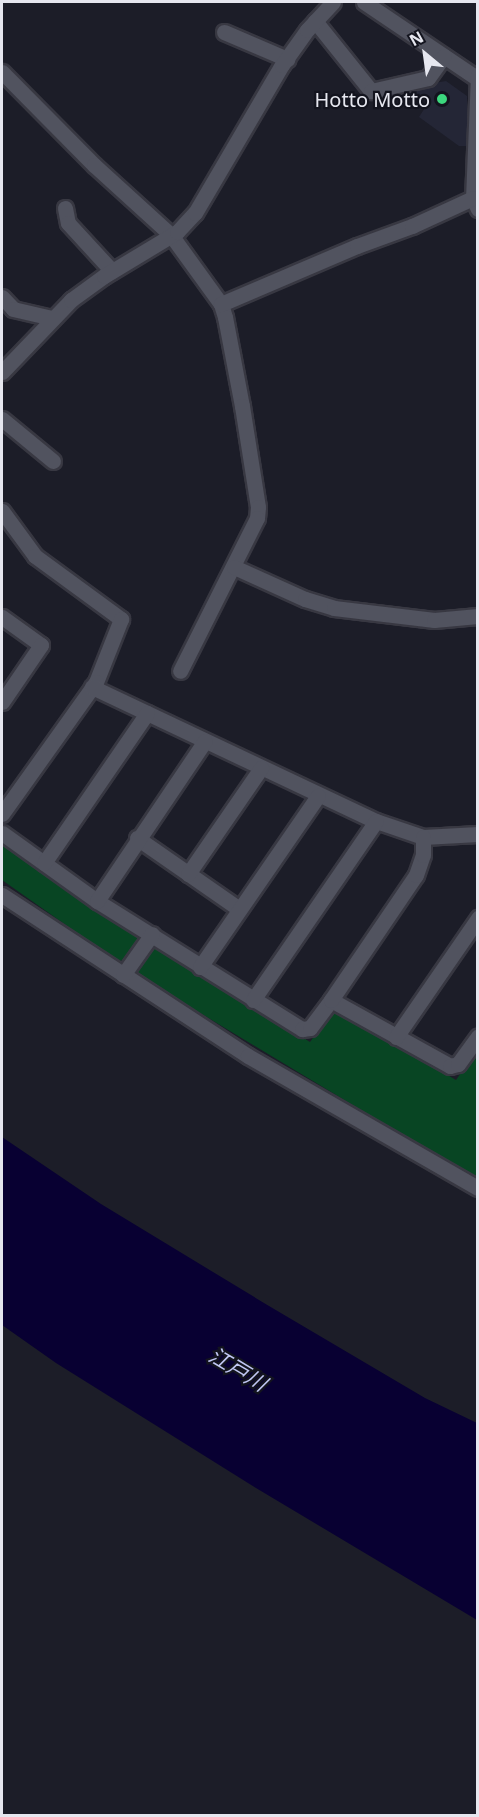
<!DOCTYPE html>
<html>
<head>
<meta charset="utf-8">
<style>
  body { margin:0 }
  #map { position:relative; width:479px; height:1817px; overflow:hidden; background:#1c1d28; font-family:"Noto Sans","Noto Sans JP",sans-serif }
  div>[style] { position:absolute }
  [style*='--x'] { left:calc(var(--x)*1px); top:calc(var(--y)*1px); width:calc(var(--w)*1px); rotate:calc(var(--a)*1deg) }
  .built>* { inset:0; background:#242636 }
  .green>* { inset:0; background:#084523 }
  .water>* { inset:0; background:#080032 }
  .roads { filter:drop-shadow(2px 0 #383842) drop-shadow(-2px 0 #383842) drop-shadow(0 2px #383842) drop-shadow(0 -2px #383842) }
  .minor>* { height:15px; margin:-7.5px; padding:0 7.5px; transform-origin:7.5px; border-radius:7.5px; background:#51535f }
  .dots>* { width:16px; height:16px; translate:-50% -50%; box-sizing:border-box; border:3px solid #13141e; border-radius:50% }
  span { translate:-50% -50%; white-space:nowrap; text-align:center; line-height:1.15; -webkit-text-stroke:4.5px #13141e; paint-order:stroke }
  .poi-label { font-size:20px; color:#e6e7ef }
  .right { translate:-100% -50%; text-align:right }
  .water-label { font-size:21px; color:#c1c7f3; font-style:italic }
  .frame { position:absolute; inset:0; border:3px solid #e6e7ef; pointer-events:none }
  .north { position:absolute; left:395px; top:24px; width:60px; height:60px; -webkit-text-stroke:4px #13141e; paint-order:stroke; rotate:331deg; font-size:16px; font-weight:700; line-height:24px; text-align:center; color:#e6e7ef }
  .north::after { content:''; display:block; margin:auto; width:21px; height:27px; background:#e6e7ef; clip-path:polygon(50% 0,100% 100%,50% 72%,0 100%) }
</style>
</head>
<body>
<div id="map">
  <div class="built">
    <i style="clip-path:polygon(446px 81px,467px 96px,468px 146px,459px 146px,419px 117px,428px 103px,406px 88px)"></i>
  </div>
  <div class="green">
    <i style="clip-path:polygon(2px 837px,139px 935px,139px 941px,125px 960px,117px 961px,2px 880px)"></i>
    <i style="clip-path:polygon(153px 945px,310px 1042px,333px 1010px,338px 1010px,456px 1080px,477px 1050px,477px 1177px,434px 1154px,137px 975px,136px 965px)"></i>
  </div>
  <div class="water">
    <i style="clip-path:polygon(2px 1137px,101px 1204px,269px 1306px,425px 1398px,477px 1423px,477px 1620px,256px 1488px,56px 1363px,2px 1325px)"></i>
  </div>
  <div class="roads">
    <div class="minor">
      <i style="--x:364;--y:2;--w:138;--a:34"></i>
      <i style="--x:315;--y:21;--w:90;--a:51.3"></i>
      <i style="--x:371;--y:91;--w:58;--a:-12.8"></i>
      <i style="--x:428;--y:78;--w:27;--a:-54"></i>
      <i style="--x:224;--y:32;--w:69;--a:23.2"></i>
      <i style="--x:2;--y:72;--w:131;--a:45.3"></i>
      <i style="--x:94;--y:165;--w:104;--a:42.3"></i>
      <i style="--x:171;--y:235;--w:85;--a:54.1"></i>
      <i style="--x:221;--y:304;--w:14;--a:73"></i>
      <i style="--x:225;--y:317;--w:91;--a:79.2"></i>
      <i style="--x:242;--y:406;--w:102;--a:81"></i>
      <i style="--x:258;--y:507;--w:11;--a:95"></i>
      <i style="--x:257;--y:518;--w:171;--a:116.7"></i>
      <i style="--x:478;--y:75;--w:123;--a:92.3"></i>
      <i style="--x:473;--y:198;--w:12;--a:66"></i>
      <i style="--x:65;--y:208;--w:15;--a:79"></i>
      <i style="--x:68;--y:223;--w:65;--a:47.5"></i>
      <i style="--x:2;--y:297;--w:16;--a:47"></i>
      <i style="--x:13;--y:309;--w:40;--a:13"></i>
      <i style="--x:221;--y:304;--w:148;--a:-23.1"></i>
      <i style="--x:357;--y:246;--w:59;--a:-20"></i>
      <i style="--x:412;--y:226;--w:67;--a:-24.7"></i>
      <i style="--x:2;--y:372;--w:100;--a:-46.2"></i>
      <i style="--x:71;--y:300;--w:41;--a:-36"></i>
      <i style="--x:104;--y:276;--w:85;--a:-31.1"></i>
      <i style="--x:177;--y:232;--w:26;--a:-47"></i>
      <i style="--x:195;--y:213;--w:172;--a:-59.6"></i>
      <i style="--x:282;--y:65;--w:43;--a:-54.5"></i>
      <i style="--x:307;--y:30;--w:38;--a:-47"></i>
      <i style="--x:2;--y:419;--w:66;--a:39.5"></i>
      <i style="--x:2;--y:511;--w:56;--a:53.7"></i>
      <i style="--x:35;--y:556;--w:107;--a:36.2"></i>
      <i style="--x:121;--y:619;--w:68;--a:111.6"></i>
      <i style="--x:96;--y:682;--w:162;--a:125.5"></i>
      <i style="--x:234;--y:567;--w:78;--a:24.3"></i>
      <i style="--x:305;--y:599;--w:30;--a:17"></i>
      <i style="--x:334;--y:608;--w:101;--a:6.8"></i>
      <i style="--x:434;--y:620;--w:44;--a:-5.2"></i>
      <i style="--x:2;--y:617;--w:48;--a:35.7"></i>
      <i style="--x:41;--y:645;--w:69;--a:124.4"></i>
      <i style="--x:92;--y:687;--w:314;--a:25.3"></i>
      <i style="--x:376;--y:821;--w:50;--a:18.8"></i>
      <i style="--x:423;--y:837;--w:55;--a:-3.1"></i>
      <i style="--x:2;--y:833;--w:117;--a:35.6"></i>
      <i style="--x:97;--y:901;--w:242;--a:32"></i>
      <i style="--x:302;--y:1029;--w:8;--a:-7"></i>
      <i style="--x:310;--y:1028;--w:35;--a:-53"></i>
      <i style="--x:331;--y:1000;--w:136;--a:29"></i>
      <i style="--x:450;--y:1066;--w:8;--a:-14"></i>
      <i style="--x:458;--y:1064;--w:34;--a:-54"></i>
      <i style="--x:137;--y:838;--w:124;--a:34.8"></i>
      <i style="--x:44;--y:863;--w:182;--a:-55.5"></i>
      <i style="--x:188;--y:874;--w:129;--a:-55.4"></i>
      <i style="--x:2;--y:895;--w:294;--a:33.2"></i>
      <i style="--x:248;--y:1056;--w:265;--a:29.9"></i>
      <i style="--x:97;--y:901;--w:193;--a:-56"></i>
      <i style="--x:200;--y:967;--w:208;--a:-55.4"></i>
      <i style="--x:123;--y:975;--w:50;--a:-54.7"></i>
      <i style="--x:253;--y:1000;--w:217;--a:-55.5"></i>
      <i style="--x:331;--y:1000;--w:151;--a:-55.8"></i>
      <i style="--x:416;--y:875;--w:21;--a:-71"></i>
      <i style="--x:423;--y:855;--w:18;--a:-90"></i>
      <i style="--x:396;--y:1037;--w:145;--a:-55.4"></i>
    </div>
  </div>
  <div class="dots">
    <i style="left:442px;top:99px;background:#3cd77e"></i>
  </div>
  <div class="poi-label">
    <span class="right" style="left:430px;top:99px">Hotto Motto</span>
  </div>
  <div class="water-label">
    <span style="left:238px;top:1369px;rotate:31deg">江戸川</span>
  </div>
  <div class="frame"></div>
  <div class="north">N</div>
</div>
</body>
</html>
